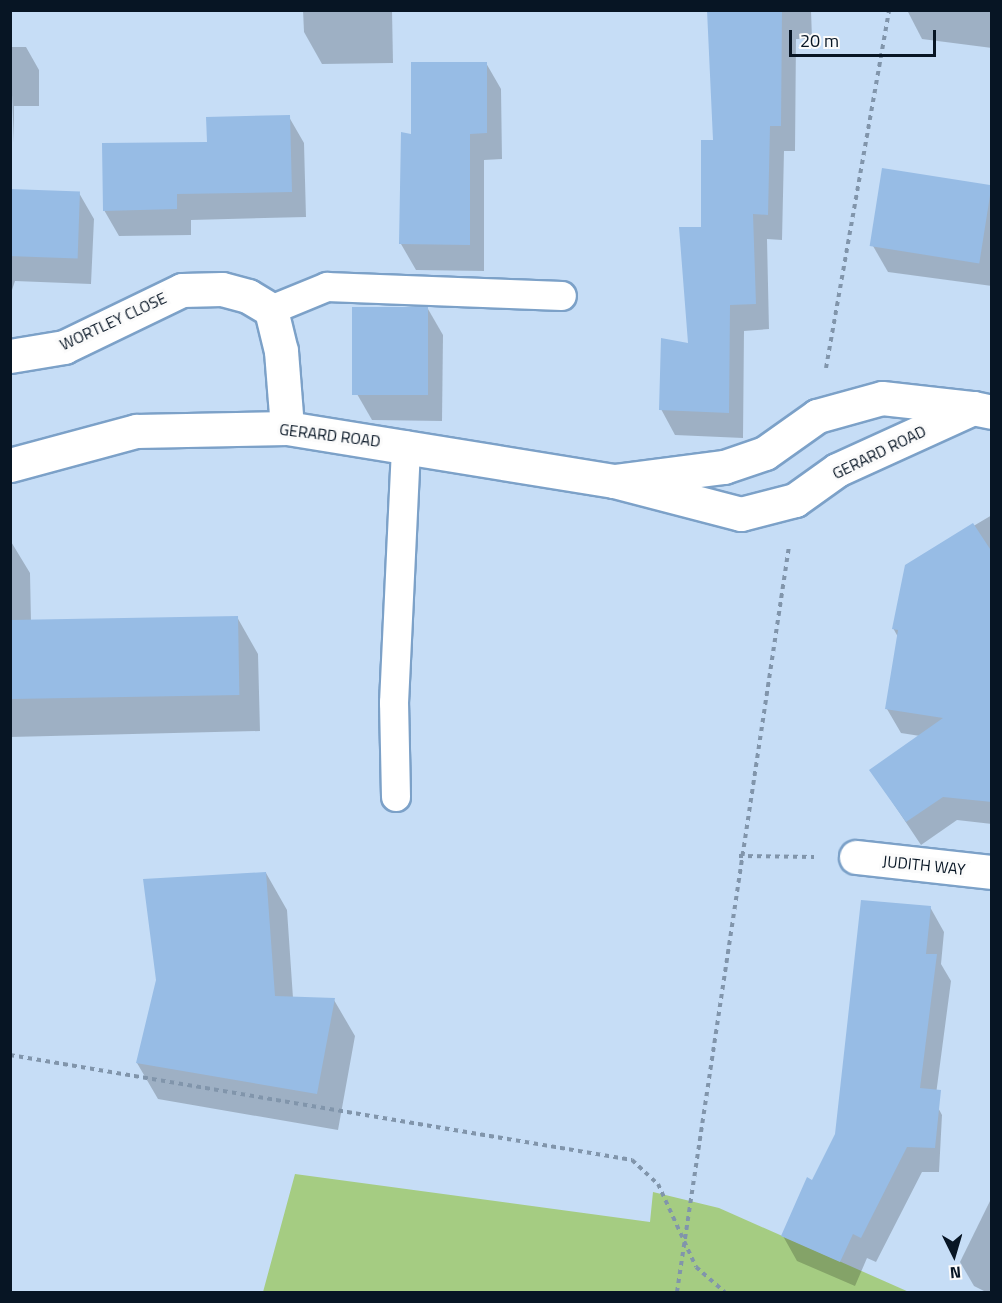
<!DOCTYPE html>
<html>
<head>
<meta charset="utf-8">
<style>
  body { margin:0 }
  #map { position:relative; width:1002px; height:1303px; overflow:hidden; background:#c6ddf6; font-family:"Titillium Web",sans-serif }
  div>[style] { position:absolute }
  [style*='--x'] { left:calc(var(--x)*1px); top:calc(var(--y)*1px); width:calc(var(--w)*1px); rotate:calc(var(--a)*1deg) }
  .green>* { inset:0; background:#a5cc82 }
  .shadow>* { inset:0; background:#0003 }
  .building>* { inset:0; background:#97bce5; transform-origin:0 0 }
  .path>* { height:4px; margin-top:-2px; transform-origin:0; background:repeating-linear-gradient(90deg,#8195ab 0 4.5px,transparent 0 9px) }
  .roads { filter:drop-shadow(2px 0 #7ca1c8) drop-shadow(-2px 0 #7ca1c8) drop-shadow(0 2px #7ca1c8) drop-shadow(0 -2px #7ca1c8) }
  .service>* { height:28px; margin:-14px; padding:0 14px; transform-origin:14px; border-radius:14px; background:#fff }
  .minor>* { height:33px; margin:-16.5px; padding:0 16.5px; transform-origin:16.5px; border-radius:16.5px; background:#fff }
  span { translate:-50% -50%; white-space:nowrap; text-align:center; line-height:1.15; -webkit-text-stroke:6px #fbfbfb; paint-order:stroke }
  .street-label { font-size:16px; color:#071524 }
  .frame { position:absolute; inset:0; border:12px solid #071524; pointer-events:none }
  .north { position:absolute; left:924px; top:1225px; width:60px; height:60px; -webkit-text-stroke:4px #fbfbfb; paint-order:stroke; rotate:175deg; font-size:16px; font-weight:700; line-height:24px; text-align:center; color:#071524 }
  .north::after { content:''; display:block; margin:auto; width:21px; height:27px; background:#071524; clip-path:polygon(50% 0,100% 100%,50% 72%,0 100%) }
  .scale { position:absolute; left:789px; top:30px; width:147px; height:27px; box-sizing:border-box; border:3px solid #071524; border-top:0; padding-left:8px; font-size:18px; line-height:21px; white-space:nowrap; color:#071524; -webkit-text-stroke:4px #fbfbfb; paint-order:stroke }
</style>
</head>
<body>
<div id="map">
  <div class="green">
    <i style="clip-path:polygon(295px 1174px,650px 1222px,653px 1192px,719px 1208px,909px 1292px,263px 1292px)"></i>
  </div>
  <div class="shadow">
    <i style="clip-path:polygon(303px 10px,392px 10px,393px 63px,322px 64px,304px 32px)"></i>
    <i style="clip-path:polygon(709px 10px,811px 10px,812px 39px,796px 39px,795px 151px,784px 151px,782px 240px,767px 239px,769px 329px,744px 331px,743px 438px,675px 435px,661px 409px,690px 345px,714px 142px)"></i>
    <i style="clip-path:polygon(907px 10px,992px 10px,992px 48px,922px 39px)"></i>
    <i style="clip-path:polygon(10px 47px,26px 47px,39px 70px,39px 106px,14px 106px,14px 143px)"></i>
    <i style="clip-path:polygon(486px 63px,501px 89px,502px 159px,484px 160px,484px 271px,416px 270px,401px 244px,412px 136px)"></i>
    <i style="clip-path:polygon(289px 117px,304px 143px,306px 217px,191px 220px,191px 235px,119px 236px,104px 210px,208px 143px)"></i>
    <i style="clip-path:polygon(992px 185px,992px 286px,888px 272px,873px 246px)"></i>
    <i style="clip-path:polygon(10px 191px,79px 193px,94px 219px,91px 284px,15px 281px,10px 296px)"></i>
    <i style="clip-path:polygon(428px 309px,443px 335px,442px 421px,372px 420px,357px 394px)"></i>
    <i style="clip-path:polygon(992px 515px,992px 824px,957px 820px,921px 845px,871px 770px,920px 736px,901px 733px,887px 709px,898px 637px,893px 628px,906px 566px)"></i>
    <i style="clip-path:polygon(10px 540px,30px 573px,31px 622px,237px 617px,258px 654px,260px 731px,10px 737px)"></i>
    <i style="clip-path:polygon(266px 873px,287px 910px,293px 998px,334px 1000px,355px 1036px,338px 1130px,158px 1099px,137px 1063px)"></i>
    <i style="clip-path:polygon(930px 907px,944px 932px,941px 964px,951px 981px,935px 1102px,942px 1115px,939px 1172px,922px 1172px,876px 1262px,867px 1258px,855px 1286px,797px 1261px,783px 1236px,837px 1134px)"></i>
    <i style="clip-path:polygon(991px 1199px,992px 1292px,986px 1292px,974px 1286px,960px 1262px)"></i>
  </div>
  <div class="building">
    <i style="clip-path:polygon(707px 10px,782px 10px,781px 126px,770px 126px,768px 215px,753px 214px,756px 304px,730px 305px,729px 413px,659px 410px,661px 338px,688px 343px,679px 227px,701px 227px,701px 140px,713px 140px)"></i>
    <i style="clip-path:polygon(411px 62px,487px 62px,487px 133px,470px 134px,470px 245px,399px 244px,401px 132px,411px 134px)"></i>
    <i style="clip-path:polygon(290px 115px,292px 192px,177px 194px,177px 209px,103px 211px,102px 143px,207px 142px,206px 117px)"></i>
    <i style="left:882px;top:168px;width:111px;height:79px;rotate:9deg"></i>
    <i style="left:10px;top:189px;width:70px;height:67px;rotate:2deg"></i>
    <i style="left:428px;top:307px;width:88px;height:76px;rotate:90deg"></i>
    <i style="clip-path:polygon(973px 523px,992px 552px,992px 802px,943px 797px,906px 822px,869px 770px,943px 718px,885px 709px,898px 630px,892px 629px,905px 565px)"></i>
    <i style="left:238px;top:616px;width:79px;height:228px;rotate:89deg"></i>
    <i style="clip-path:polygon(266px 872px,275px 996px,335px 998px,317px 1094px,136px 1063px,156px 980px,143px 879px)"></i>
    <i style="clip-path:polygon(861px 900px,931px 906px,926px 954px,937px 954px,920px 1088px,941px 1090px,935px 1148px,907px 1147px,861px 1238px,853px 1234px,840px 1262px,781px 1236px,807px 1177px,812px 1180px,835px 1134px)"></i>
  </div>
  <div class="path">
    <i style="--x:826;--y:368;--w:364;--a:-80"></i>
    <i style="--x:739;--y:856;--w:75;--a:0.8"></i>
    <i style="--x:10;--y:1055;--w:631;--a:9.58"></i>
    <i style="--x:632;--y:1160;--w:35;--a:43"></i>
    <i style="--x:658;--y:1184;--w:91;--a:65.4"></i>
    <i style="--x:696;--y:1267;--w:38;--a:41"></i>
    <i style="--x:677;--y:1292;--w:754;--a:-81.46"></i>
  </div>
  <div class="roads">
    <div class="service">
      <i style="--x:271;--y:310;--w:61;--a:-22.3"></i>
      <i style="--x:327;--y:287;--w:235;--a:2.2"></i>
      <i style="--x:396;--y:797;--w:94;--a:-91.2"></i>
      <i style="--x:394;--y:703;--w:258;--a:-87.3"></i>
    </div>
    <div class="minor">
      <i style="--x:10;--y:356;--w:55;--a:-9.5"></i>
      <i style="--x:64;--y:347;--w:131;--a:-25.8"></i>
      <i style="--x:182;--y:290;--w:40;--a:-1.4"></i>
      <i style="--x:222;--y:289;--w:27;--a:15"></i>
      <i style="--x:248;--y:296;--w:27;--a:31"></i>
      <i style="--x:271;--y:310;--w:42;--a:76.3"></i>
      <i style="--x:281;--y:351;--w:77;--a:85.5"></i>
      <i style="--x:973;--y:408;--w:149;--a:155.5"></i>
      <i style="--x:837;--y:470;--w:52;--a:144.5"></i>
      <i style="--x:795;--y:500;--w:56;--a:165.5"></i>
      <i style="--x:741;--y:514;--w:131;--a:-165.4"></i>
      <i style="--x:614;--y:481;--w:111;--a:-7.3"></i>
      <i style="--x:724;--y:467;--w:43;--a:-18.9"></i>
      <i style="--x:765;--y:453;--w:64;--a:-35.4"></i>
      <i style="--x:817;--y:416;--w:67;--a:-15.5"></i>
      <i style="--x:882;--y:398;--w:92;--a:6.3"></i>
      <i style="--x:973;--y:408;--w:19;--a:12"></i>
      <i style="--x:10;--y:465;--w:131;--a:-15.1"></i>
      <i style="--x:136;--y:431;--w:151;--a:-1.1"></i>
      <i style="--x:287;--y:428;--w:331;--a:9.2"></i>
      <i style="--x:856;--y:857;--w:137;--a:6.3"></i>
    </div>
  </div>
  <div class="street-label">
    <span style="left:113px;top:321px;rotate:-25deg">WORTLEY CLOSE</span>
    <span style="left:330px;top:435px;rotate:7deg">GERARD ROAD</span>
    <span style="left:879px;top:452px;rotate:-26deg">GERARD ROAD</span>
    <span style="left:924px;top:865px;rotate:6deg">JUDITH WAY</span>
  </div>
  <div class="frame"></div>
  <div class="north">N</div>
  <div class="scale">20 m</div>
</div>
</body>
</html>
